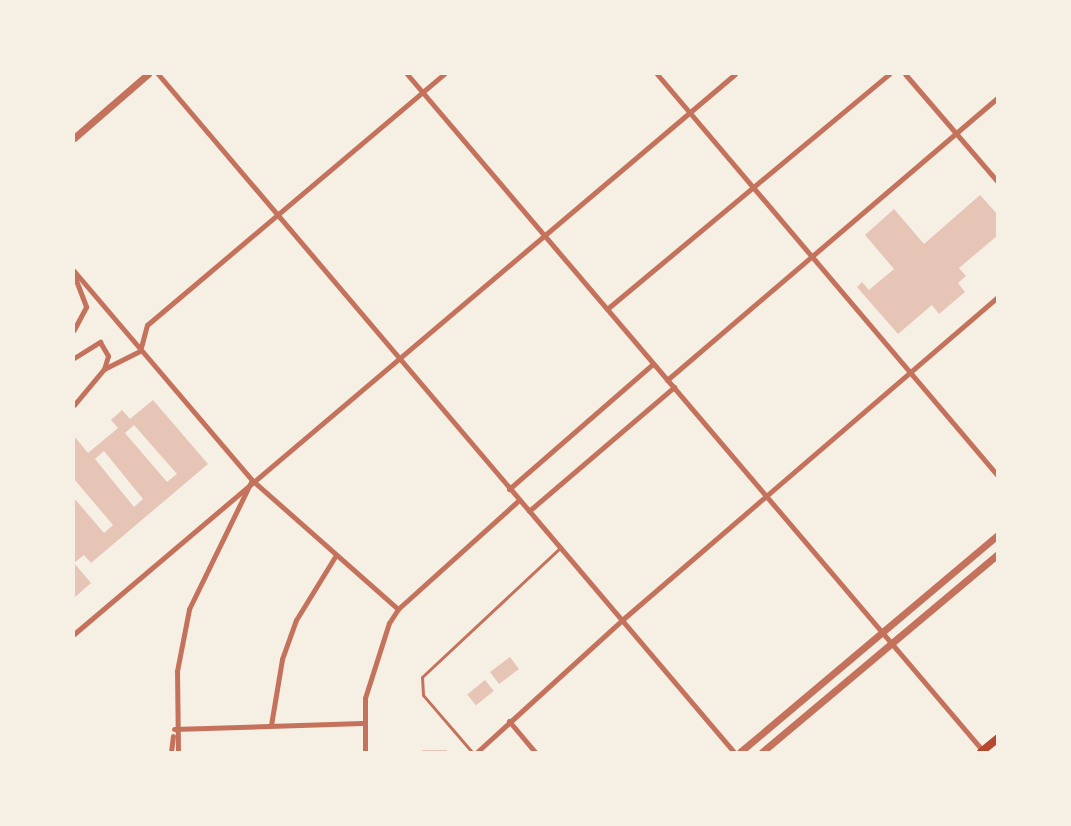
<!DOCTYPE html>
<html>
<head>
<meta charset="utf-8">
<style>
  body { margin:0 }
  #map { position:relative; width:1071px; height:826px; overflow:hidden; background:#f6efe4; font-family:Lato,sans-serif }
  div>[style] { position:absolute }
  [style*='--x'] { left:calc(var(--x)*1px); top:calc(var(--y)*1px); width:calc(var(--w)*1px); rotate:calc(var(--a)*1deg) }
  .building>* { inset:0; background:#e6c5b7; transform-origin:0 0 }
  .service>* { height:3px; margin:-1.5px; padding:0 1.5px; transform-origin:1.5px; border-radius:1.5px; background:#c5725c }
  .minor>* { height:5px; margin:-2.5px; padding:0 2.5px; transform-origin:2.5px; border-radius:2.5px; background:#c5725c }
  .tertiary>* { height:7px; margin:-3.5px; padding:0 3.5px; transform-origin:3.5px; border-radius:3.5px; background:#c5725c }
  .secondary>* { height:8px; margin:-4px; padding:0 4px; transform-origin:4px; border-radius:4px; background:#b5482f }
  span { translate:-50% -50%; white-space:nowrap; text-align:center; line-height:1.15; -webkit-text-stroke:4.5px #f6efe4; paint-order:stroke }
  .frame { position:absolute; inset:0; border:75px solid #f6efe4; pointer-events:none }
</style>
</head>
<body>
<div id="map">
  <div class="building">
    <i style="clip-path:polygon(980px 195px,998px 215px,998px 235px,959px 268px,966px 276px,958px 283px,965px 292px,939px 314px,932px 305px,898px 334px,857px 287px,862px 282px,869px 290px,894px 269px,865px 235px,894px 209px,924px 244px)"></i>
    <i style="clip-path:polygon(evenodd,153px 400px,208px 464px,91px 563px,84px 555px,74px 563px,91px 583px,74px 598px,74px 498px,104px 533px,113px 525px,74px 479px,74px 436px,88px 453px,118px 428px,111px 420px,122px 410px,130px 419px,153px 400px,134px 425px,177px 474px,167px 482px,125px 433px,134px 425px,153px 400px,104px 451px,143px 499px,134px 507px,95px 459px,104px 451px)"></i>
    <i style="left:510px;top:657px;width:15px;height:25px;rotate:53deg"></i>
    <i style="left:485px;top:680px;width:14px;height:23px;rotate:51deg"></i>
    <i style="left:422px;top:750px;width:25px;height:2px"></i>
  </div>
  <div class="service">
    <i style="--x:472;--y:752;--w:75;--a:-130.7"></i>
    <i style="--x:423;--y:695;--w:18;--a:-93"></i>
    <i style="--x:422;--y:677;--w:189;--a:-43.1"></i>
  </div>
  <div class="minor">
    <i style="--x:158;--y:74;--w:890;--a:49.65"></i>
    <i style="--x:407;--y:74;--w:890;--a:49.6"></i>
    <i style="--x:657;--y:74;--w:527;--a:49.69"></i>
    <i style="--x:905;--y:74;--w:143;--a:49.3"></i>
    <i style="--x:74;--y:271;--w:275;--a:49.6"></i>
    <i style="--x:252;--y:480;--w:195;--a:41.5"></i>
    <i style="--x:74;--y:275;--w:34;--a:69"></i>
    <i style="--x:86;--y:307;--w:26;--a:118"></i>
    <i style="--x:607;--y:309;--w:367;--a:-39.8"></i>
    <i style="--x:140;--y:351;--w:27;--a:-75"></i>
    <i style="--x:147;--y:325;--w:389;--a:-40.2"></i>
    <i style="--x:74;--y:358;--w:31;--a:-32"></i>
    <i style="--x:100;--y:342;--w:16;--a:60"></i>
    <i style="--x:108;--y:356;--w:14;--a:107"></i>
    <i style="--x:667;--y:380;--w:435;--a:-40.5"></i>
    <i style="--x:74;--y:405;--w:47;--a:-50.2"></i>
    <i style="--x:104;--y:369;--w:40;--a:-26.6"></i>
    <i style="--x:509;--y:489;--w:191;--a:-41"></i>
    <i style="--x:529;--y:511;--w:191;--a:-40.5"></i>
    <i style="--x:74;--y:634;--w:866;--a:-40.27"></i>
    <i style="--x:509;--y:721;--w:40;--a:50"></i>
    <i style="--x:271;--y:725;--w:67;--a:-80.5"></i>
    <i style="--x:282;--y:659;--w:41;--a:-70.3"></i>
    <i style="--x:296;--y:620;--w:76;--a:-58.4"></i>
    <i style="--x:174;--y:729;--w:188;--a:-1.8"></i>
    <i style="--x:171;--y:752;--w:16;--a:-83"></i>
    <i style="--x:178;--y:752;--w:81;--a:-90.7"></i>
    <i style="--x:177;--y:671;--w:63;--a:-79"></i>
    <i style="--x:189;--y:609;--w:141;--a:-64"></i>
    <i style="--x:365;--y:752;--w:54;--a:-90"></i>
    <i style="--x:365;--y:698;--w:79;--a:-72.3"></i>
    <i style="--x:389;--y:623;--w:17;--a:-57"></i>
    <i style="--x:398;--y:609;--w:163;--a:-42"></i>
    <i style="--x:477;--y:752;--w:196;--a:-42.3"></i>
    <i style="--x:622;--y:620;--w:496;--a:-40.7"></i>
  </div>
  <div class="tertiary">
    <i style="--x:74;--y:138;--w:98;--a:-40.9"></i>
    <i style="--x:740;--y:752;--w:337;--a:-40.1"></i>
    <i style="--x:762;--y:752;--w:308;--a:-40"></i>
  </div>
  <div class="secondary">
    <i style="--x:981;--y:752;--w:22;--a:-39"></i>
  </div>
  <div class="frame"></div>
</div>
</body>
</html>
